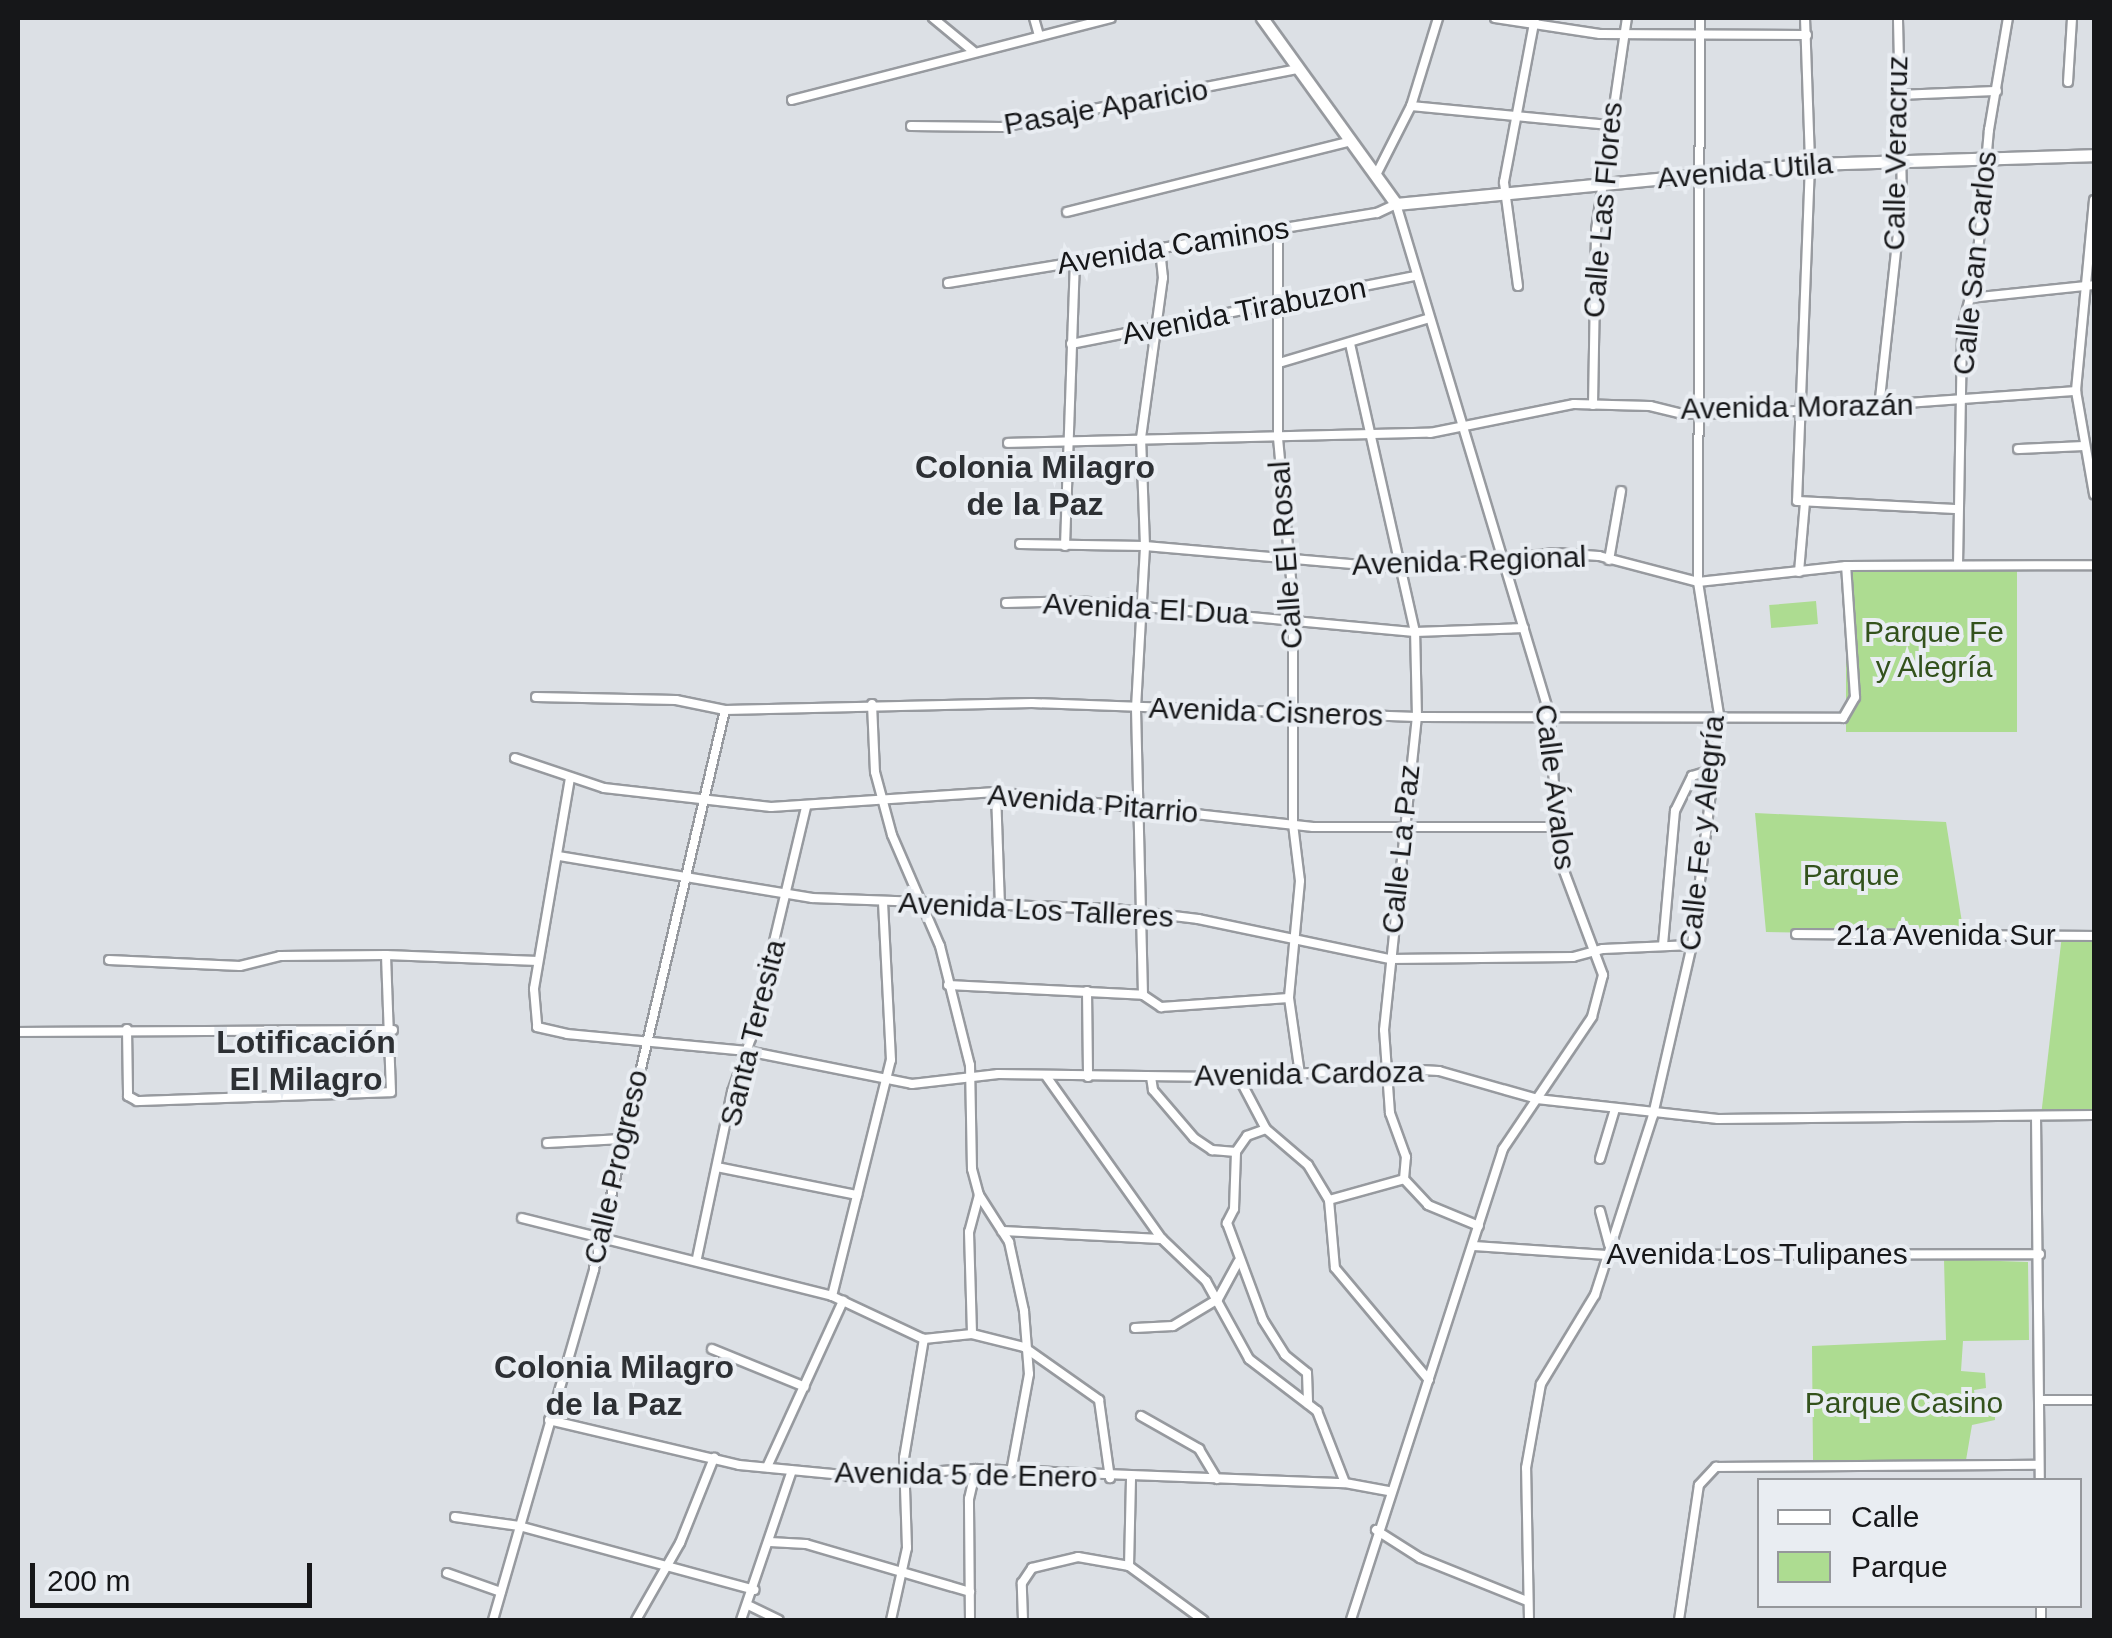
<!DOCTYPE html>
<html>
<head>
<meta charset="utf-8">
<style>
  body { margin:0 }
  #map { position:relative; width:2112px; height:1638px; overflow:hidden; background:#dce0e5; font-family:Arial,sans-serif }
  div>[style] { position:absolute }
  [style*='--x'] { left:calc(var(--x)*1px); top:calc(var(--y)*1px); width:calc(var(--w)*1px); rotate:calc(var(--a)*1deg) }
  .green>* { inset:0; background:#addc91; transform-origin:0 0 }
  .roads { filter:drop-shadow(2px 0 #979a9f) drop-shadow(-2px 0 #979a9f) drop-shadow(0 2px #979a9f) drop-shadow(0 -2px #979a9f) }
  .street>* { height:8px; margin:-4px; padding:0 4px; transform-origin:4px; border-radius:4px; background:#fff }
  .secondary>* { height:11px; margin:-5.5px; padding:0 5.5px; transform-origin:5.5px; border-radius:5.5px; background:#fff }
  span { translate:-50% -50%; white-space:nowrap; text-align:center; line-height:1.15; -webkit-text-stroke:8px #e9edf2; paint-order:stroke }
  .street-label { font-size:30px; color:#161719 }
  .park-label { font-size:30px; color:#33521c }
  .neighbourhood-label { font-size:32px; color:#2d3034; font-weight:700 }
  .frame { position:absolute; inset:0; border:20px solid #161719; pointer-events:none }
  .legend { position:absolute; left:1757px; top:1478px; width:325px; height:130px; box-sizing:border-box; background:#e9edf2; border:2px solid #95979b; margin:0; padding:12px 18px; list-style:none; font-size:30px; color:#161719 }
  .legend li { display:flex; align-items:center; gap:20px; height:50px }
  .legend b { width:50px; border:2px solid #95979b }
  .scale { position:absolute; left:30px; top:1563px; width:282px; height:45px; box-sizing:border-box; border:5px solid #161719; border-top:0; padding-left:12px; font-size:30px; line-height:35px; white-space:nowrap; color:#161719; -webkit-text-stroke:8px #e9edf2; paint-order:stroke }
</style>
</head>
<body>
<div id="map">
  <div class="green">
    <i style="left:2017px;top:564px;width:168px;height:171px;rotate:90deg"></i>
    <i style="left:1816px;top:601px;width:23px;height:47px;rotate:85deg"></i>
    <i style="clip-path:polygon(1755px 813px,1946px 822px,1964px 935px,1766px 932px)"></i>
    <i style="clip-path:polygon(2062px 935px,2094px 936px,2094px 1115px,2041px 1116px)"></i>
    <i style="clip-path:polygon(1944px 1259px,2028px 1262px,2029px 1340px,1963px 1341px,1961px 1371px,1985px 1373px,1986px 1388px,1974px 1390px,1976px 1405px,1995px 1405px,1995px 1420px,1972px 1425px,1965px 1466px,1813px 1460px,1812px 1346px,1946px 1340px)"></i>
  </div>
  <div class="roads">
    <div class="street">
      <i style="--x:933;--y:18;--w:52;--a:39.5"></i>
      <i style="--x:1034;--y:18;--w:18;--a:74"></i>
      <i style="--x:1495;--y:18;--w:106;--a:8.7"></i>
      <i style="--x:1600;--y:34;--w:207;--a:0.3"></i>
      <i style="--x:1805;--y:18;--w:146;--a:88"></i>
      <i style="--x:1810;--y:164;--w:337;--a:92.2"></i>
      <i style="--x:1797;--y:501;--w:159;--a:2.9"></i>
      <i style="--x:2068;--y:82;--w:64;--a:-86.4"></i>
      <i style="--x:1896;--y:95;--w:101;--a:-2.3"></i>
      <i style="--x:792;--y:100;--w:329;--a:-14.4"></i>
      <i style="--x:1411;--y:106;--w:199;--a:5.5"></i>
      <i style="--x:911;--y:126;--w:91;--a:0.6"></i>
      <i style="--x:1002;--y:127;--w:303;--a:-11.1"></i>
      <i style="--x:1376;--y:175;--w:77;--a:-63.1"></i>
      <i style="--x:1411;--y:106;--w:92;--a:-72.9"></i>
      <i style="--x:2094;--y:200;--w:192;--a:95.4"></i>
      <i style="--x:2076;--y:391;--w:105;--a:80.1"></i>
      <i style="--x:1067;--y:212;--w:293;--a:-14"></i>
      <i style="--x:1278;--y:229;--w:209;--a:90"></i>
      <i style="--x:1278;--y:438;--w:164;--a:84.7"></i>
      <i style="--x:1293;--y:601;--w:223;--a:90"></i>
      <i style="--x:1293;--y:824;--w:57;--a:83"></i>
      <i style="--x:1300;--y:881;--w:118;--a:95.4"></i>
      <i style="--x:948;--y:283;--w:435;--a:-9.3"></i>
      <i style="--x:1377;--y:213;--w:21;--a:-25"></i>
      <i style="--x:1396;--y:204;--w:535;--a:73.26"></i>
      <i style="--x:1550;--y:716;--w:139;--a:86.7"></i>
      <i style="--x:1558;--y:855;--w:128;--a:69.4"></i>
      <i style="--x:1603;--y:975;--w:43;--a:104.7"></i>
      <i style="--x:1592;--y:1017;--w:159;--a:124"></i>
      <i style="--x:1503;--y:1149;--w:495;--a:107.9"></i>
      <i style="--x:1518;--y:286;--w:105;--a:-97.7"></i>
      <i style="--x:1504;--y:182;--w:167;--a:-79.3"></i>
      <i style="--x:1969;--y:298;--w:126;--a:-5.9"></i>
      <i style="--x:1071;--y:344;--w:351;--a:-11.2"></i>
      <i style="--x:1279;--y:363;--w:154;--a:-16.6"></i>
      <i style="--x:1593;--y:405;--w:175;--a:-89"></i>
      <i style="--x:1596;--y:230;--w:214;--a:-81.7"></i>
      <i style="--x:1879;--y:408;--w:213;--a:-83.8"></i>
      <i style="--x:1902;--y:196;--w:178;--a:-91.3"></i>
      <i style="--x:1008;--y:443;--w:422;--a:-1.4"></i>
      <i style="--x:1430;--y:433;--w:147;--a:-11.4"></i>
      <i style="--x:1574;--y:404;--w:76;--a:1.5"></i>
      <i style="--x:1650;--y:406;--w:32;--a:14"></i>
      <i style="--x:1681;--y:414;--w:101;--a:-1.1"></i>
      <i style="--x:1782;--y:412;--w:295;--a:-4.1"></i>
      <i style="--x:2018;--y:449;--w:67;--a:-2.6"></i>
      <i style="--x:1020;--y:544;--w:125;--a:0.9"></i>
      <i style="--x:1145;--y:546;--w:254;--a:5"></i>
      <i style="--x:1398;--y:568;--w:159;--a:-5.4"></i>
      <i style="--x:1556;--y:553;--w:43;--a:4"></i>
      <i style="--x:1599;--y:556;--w:102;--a:14.7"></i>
      <i style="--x:1698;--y:582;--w:149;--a:-6.2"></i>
      <i style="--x:1846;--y:566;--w:248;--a:-0.2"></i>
      <i style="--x:1065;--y:546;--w:284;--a:-88"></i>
      <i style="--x:1609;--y:560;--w:70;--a:-80.1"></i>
      <i style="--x:1958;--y:565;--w:237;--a:-89"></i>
      <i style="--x:1962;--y:328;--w:55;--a:-75.2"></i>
      <i style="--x:1976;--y:275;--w:146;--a:-84.9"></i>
      <i style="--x:1989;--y:130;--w:114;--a:-80.4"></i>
      <i style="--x:1799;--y:572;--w:70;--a:-85.1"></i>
      <i style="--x:1006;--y:603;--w:73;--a:-1.6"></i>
      <i style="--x:1079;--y:601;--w:337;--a:5.3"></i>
      <i style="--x:1415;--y:632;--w:109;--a:-2.1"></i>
      <i style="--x:536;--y:697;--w:140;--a:1.2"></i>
      <i style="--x:676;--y:700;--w:50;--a:11.5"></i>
      <i style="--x:725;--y:710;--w:307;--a:-1.3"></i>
      <i style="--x:1032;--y:703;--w:385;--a:2.1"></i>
      <i style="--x:1417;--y:717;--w:426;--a:0.1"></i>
      <i style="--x:1843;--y:718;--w:24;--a:-60"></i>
      <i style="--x:1855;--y:697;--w:131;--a:-93.9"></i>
      <i style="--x:872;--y:704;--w:68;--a:87.5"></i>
      <i style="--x:875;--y:772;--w:65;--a:74.9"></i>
      <i style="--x:892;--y:835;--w:121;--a:66.6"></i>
      <i style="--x:940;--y:946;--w:123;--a:75.9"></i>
      <i style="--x:970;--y:1065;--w:104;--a:88.9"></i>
      <i style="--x:972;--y:1169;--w:27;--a:75"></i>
      <i style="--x:979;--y:1195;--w:38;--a:105"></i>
      <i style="--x:969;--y:1232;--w:102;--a:88.3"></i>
      <i style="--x:515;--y:758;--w:94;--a:18.6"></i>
      <i style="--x:604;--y:788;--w:168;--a:6.5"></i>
      <i style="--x:771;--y:807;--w:225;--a:-3.8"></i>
      <i style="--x:996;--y:792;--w:319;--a:6.3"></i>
      <i style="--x:1313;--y:827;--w:244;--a:0"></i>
      <i style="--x:570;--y:778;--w:214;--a:99.7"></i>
      <i style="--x:534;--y:989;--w:38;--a:85"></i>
      <i style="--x:537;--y:1027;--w:31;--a:13"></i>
      <i style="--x:567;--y:1034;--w:181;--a:5.4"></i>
      <i style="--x:747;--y:1051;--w:168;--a:11.3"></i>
      <i style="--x:912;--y:1084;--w:87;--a:-6.6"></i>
      <i style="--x:998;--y:1074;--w:222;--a:0.8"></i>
      <i style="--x:1220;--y:1077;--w:183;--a:-2.5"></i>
      <i style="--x:1403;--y:1069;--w:36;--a:3"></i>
      <i style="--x:1439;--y:1071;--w:102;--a:15.9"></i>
      <i style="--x:1537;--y:1099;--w:182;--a:6.3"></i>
      <i style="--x:1718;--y:1119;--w:376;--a:-0.6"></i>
      <i style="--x:996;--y:792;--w:113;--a:88"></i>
      <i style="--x:559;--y:856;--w:256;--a:9.4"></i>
      <i style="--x:812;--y:898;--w:303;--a:2.1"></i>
      <i style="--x:1115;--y:909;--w:84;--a:6.9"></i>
      <i style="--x:1198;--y:919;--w:196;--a:11.8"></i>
      <i style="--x:1390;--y:959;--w:183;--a:-0.6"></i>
      <i style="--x:1573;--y:957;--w:31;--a:-15"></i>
      <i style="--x:1603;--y:949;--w:89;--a:-2.6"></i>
      <i style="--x:1796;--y:934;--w:298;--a:0.4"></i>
      <i style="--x:1663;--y:945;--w:135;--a:-84.9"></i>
      <i style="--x:1675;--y:811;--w:39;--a:-64"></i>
      <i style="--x:1692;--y:776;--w:24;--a:-17"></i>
      <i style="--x:109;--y:960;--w:131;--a:2.6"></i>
      <i style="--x:240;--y:966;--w:41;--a:-14"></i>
      <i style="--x:280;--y:956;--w:106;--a:-0.5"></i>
      <i style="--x:386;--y:955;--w:152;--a:2.3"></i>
      <i style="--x:948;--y:985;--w:195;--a:2.9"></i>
      <i style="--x:1143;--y:995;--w:22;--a:34"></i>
      <i style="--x:1161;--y:1007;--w:128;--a:-4"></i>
      <i style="--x:1087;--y:991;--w:86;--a:89.3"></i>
      <i style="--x:1143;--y:995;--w:287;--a:-91.4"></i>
      <i style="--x:1136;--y:708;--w:162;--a:-86.8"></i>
      <i style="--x:1145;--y:546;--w:108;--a:-92.1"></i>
      <i style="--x:1141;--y:438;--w:162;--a:-82.2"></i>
      <i style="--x:1163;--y:278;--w:29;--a:-96"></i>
      <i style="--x:1289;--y:998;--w:77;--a:81.8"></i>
      <i style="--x:127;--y:1029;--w:67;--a:89.1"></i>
      <i style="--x:128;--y:1096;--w:10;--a:29"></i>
      <i style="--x:137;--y:1101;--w:254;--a:-2"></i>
      <i style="--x:391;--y:1092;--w:137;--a:-92.1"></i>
      <i style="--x:18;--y:1032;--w:375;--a:-0.3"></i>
      <i style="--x:1046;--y:1076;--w:200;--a:54.6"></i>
      <i style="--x:1162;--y:1239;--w:61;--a:43.7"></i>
      <i style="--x:1206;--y:1281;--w:89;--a:61.1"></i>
      <i style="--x:1249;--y:1359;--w:86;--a:37.4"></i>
      <i style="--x:1317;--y:1411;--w:77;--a:68.7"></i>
      <i style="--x:1238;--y:1076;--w:60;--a:62.2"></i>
      <i style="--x:1151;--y:1077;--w:13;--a:81"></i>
      <i style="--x:1153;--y:1090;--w:63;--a:49.5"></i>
      <i style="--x:1194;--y:1138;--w:22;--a:34"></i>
      <i style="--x:1212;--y:1150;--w:24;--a:5"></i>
      <i style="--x:2036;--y:1116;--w:364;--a:89.4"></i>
      <i style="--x:1266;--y:1129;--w:20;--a:160"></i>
      <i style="--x:1247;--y:1136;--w:19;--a:125"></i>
      <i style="--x:1236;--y:1152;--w:57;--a:92"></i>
      <i style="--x:1234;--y:1209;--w:16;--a:117"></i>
      <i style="--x:1227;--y:1223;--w:103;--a:69.6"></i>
      <i style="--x:1263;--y:1320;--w:41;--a:57.8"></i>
      <i style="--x:1285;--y:1355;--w:28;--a:39"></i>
      <i style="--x:1307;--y:1373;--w:31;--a:88"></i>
      <i style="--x:1266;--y:1129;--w:55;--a:40.6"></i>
      <i style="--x:1308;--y:1165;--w:41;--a:59"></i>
      <i style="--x:1329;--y:1200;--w:68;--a:85"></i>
      <i style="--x:1335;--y:1268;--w:146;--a:50"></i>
      <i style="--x:547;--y:1143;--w:76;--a:-3"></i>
      <i style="--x:1600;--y:1159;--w:52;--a:-73.3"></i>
      <i style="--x:717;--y:1167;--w:143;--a:11.3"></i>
      <i style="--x:1404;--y:1179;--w:35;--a:47"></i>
      <i style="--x:1428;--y:1205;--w:55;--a:22.4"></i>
      <i style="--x:979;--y:1195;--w:56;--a:57.4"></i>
      <i style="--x:1009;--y:1242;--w:71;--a:77.7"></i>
      <i style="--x:1024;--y:1311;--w:63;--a:85.5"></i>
      <i style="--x:1029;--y:1374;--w:100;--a:100.4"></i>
      <i style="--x:1329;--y:1200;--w:78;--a:-15.6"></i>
      <i style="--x:1404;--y:1179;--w:22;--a:-85"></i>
      <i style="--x:1406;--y:1157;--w:47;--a:-110"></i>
      <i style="--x:1390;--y:1113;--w:83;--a:-94.1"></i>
      <i style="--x:1384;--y:1030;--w:315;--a:-84"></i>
      <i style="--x:1417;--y:717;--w:85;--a:-91.3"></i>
      <i style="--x:1415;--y:632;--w:296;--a:-102.7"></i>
      <i style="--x:1600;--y:1211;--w:35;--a:75"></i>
      <i style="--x:522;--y:1218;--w:320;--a:14.1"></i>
      <i style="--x:832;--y:1296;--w:102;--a:25.1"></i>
      <i style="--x:924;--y:1339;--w:48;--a:-5.9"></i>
      <i style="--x:972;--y:1334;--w:54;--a:14"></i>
      <i style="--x:1024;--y:1347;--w:92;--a:35.2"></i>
      <i style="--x:1099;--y:1400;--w:79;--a:82"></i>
      <i style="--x:1002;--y:1231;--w:160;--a:2.9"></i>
      <i style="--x:1474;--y:1246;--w:133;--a:3.9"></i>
      <i style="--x:1607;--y:1255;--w:433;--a:-0.1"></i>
      <i style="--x:697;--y:1258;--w:170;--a:-78.1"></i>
      <i style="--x:732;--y:1092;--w:57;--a:-70.6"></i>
      <i style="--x:751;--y:1038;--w:237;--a:-76.6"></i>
      <i style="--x:832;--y:1296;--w:243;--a:-76"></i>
      <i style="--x:891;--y:1060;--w:158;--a:-92.9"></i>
      <i style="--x:1135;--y:1328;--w:38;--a:-3"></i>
      <i style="--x:1173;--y:1326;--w:52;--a:-31"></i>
      <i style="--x:1218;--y:1299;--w:42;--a:-61.6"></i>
      <i style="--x:712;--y:1349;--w:100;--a:22.2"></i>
      <i style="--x:2040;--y:1400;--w:54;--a:0"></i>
      <i style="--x:1141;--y:1416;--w:67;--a:29.6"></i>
      <i style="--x:1199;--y:1449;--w:35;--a:59"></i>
      <i style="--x:549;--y:1420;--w:195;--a:13.3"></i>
      <i style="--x:739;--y:1465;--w:115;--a:5.5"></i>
      <i style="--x:853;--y:1476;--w:123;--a:-3.3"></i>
      <i style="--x:976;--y:1469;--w:369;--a:2.2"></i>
      <i style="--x:1345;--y:1483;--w:44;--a:10.5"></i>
      <i style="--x:767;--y:1467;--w:183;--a:-65.4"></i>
      <i style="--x:1131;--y:1479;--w:87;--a:91.3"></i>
      <i style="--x:1129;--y:1566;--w:92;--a:36.1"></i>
      <i style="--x:455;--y:1517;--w:65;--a:8"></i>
      <i style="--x:519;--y:1526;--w:244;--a:15.2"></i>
      <i style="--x:1376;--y:1530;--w:52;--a:32.5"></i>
      <i style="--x:1420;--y:1558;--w:115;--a:21.9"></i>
      <i style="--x:770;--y:1542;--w:36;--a:3"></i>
      <i style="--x:806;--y:1544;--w:171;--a:16.3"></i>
      <i style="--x:447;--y:1573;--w:57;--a:19.4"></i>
      <i style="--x:748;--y:1605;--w:34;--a:26"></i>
      <i style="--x:2041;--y:1606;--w:14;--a:90"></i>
      <i style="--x:493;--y:1620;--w:365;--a:-73.9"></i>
      <i style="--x:594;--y:1269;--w:574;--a:-76.81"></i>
      <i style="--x:636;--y:1620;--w:89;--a:-60.3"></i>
      <i style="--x:680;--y:1543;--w:92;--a:-68.2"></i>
      <i style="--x:741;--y:1620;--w:158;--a:-71.2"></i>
      <i style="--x:891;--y:1620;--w:74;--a:-77.5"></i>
      <i style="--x:907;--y:1548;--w:90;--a:-91.9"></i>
      <i style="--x:904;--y:1458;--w:121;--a:-80.5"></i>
      <i style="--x:970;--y:1620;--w:121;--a:-90.5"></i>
      <i style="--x:969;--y:1499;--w:31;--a:-77"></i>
      <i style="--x:1023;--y:1620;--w:37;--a:-92"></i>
      <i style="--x:1022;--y:1583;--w:18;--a:-56"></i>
      <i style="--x:1032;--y:1568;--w:47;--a:-13.4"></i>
      <i style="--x:1078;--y:1557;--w:52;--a:10"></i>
      <i style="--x:1529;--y:1620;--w:152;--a:-91.1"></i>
      <i style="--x:1526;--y:1468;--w:85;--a:-79.9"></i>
      <i style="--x:1541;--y:1384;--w:104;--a:-58.8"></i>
      <i style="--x:1595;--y:1295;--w:189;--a:-72.1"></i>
      <i style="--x:1653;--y:1115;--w:174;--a:-77.1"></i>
      <i style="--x:1692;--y:945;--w:226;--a:-82.9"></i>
      <i style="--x:1720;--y:721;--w:141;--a:-99"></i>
      <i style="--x:1698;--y:582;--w:564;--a:-89.8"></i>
      <i style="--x:1679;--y:1620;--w:136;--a:-81.6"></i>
      <i style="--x:1699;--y:1485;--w:25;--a:-47"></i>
      <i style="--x:1716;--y:1467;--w:323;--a:-0.4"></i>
    </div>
    <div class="secondary">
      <i style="--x:1262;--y:18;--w:229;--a:54.2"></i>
      <i style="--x:1396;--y:204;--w:416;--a:-5.5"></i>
      <i style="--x:1810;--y:164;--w:284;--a:-1.8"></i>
    </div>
  </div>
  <div class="street-label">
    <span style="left:1106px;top:107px;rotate:-10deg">Pasaje Aparicio</span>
    <span style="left:1896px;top:153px;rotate:-89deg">Calle Veracruz</span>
    <span style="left:1745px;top:171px;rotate:-5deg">Avenida Utila</span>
    <span style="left:1603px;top:210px;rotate:-85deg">Calle Las Flores</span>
    <span style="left:1173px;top:246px;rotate:-9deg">Avenida Caminos</span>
    <span style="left:1975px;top:263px;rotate:-84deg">Calle San Carlos</span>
    <span style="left:1244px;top:311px;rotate:-11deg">Avenida Tirabuzon</span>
    <span style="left:1797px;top:407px;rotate:-1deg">Avenida Morazán</span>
    <span style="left:1286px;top:555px;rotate:-94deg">Calle El Rosal</span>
    <span style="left:1469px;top:561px;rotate:-2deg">Avenida Regional</span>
    <span style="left:1146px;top:609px;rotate:3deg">Avenida El Dua</span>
    <span style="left:1266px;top:712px;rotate:2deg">Avenida Cisneros</span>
    <span style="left:1555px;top:787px;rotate:83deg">Calle Ávalos</span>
    <span style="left:1093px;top:804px;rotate:5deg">Avenida Pitarrio</span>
    <span style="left:1702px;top:833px;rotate:-84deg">Calle Fe y Alegría</span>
    <span style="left:1401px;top:849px;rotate:-84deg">Calle La Paz</span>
    <span style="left:1036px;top:910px;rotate:3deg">Avenida Los Talleres</span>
    <span style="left:1946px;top:935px">21a Avenida Sur</span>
    <span style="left:753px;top:1033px;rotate:-76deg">Santa Teresita</span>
    <span style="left:1309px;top:1074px;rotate:-1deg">Avenida Cardoza</span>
    <span style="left:616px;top:1167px;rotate:-77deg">Calle Progreso</span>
    <span style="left:1757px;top:1254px">Avenida Los Tulipanes</span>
    <span style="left:966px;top:1475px;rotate:1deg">Avenida 5 de Enero</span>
  </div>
  <div class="park-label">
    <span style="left:1934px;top:649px">Parque Fe<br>y Alegría</span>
    <span style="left:1851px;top:875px">Parque</span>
    <span style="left:1904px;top:1403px">Parque Casino</span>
  </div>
  <div class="neighbourhood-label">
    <span style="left:1035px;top:486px">Colonia Milagro<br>de la Paz</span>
    <span style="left:306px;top:1061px">Lotificación<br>El Milagro</span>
    <span style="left:614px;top:1386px">Colonia Milagro<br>de la Paz</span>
  </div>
  <div class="frame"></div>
  <ul class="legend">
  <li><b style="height:12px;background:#fff"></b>Calle</li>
  <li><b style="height:28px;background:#addc91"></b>Parque</li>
  </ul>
  <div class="scale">200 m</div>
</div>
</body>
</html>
